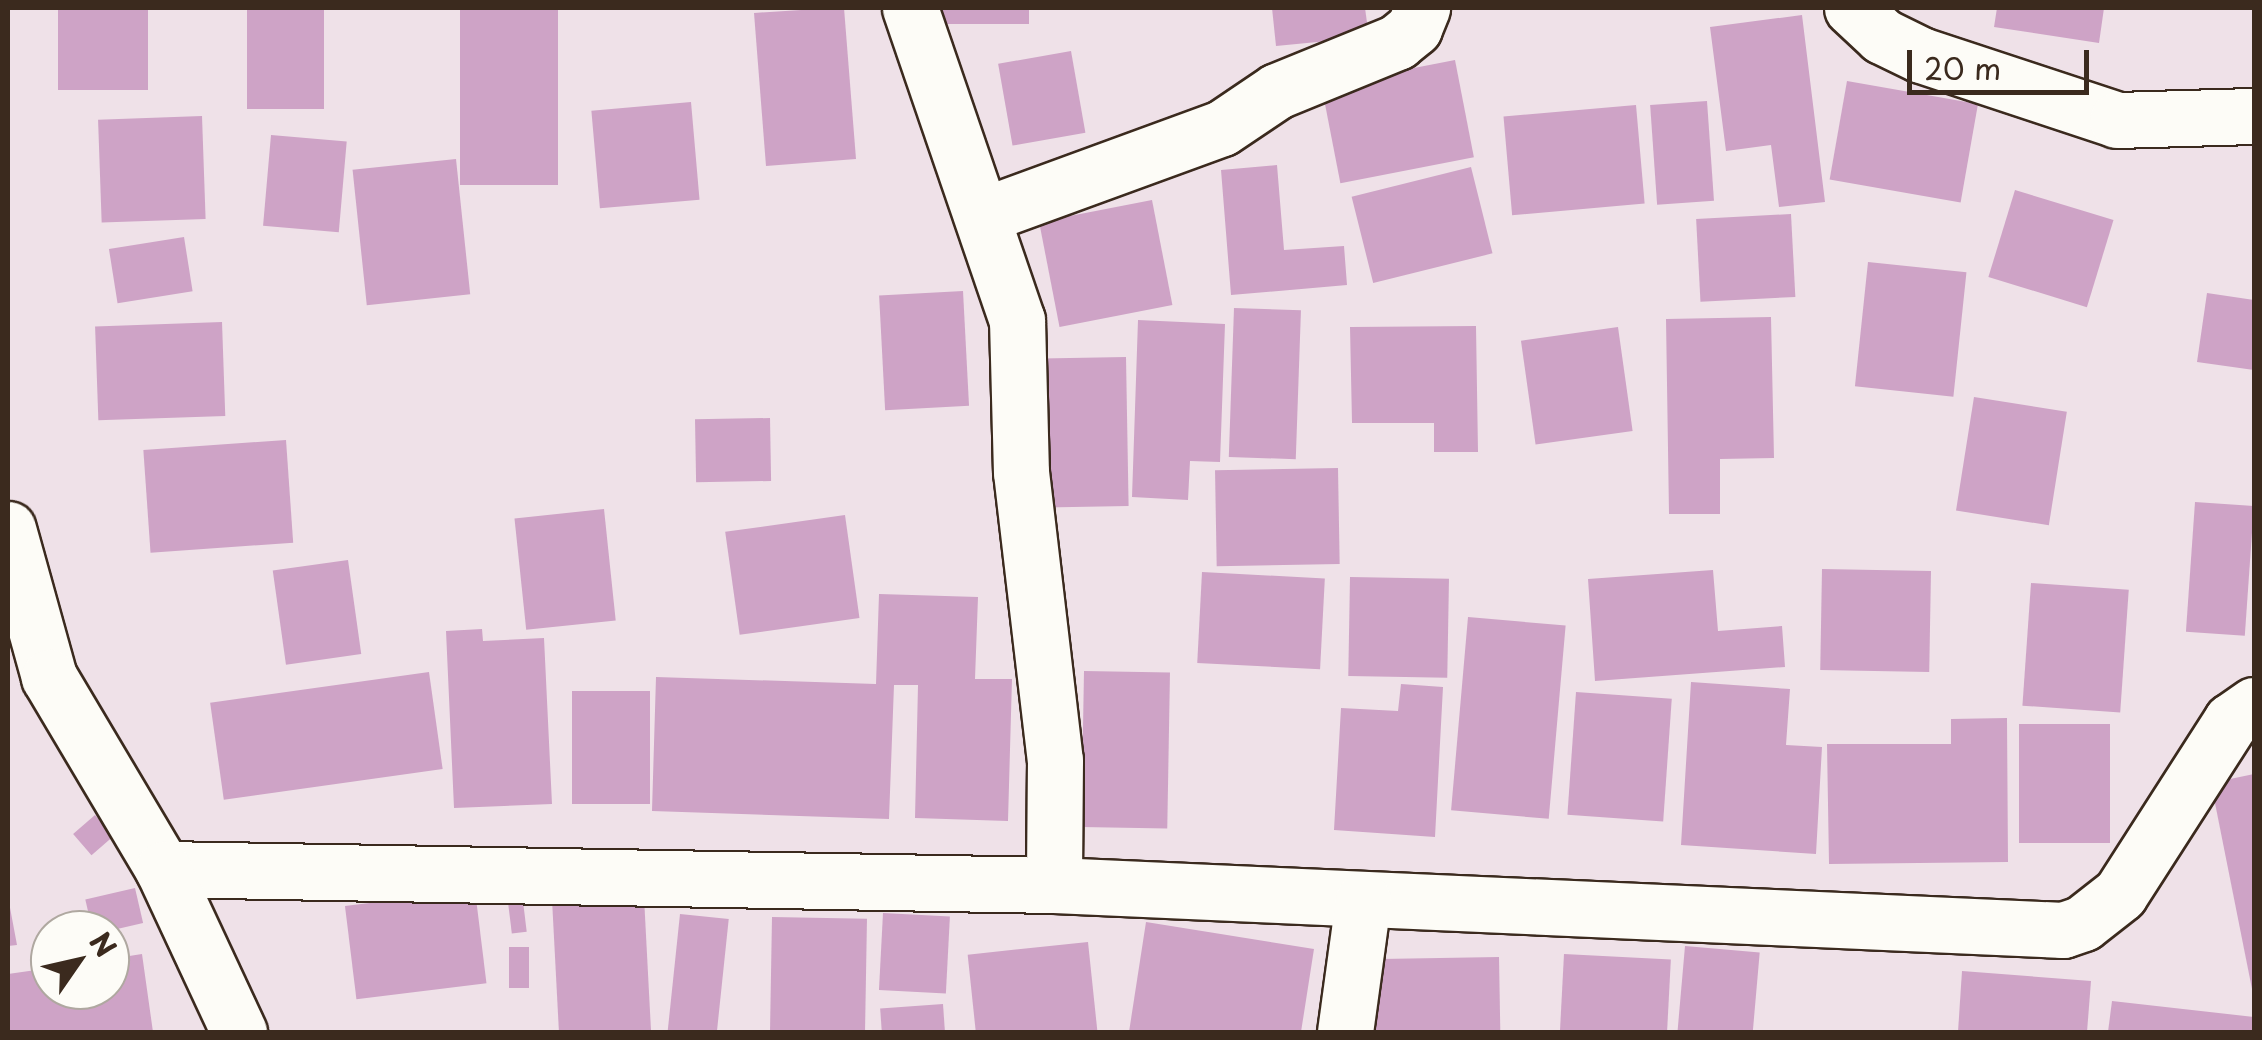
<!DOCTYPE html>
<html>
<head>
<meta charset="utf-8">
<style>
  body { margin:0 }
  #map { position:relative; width:2262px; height:1040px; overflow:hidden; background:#efe1e8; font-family:"Playpen Sans",sans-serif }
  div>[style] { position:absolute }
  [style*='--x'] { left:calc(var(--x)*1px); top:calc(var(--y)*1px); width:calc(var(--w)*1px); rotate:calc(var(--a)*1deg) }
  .building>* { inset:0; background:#cea3c6; transform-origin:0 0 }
  .roads { filter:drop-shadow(2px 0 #3b2a1e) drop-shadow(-2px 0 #3b2a1e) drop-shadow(0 2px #3b2a1e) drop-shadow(0 -2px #3b2a1e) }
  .minor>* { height:55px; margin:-27.5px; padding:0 27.5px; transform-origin:27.5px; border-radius:27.5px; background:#fdfcf7 }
  .secondary>* { height:55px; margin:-27.5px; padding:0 27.5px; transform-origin:27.5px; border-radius:27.5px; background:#fdfcf7 }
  span { translate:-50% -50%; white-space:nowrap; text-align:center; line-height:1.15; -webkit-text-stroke:8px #fdfcf7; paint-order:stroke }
  .frame { position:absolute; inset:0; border:10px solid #3b2a1e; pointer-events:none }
  .north { position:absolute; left:30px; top:910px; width:100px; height:100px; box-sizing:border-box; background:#fdfcf7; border:2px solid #afa8a0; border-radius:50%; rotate:56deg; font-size:28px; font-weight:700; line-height:40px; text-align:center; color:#3b2a1e }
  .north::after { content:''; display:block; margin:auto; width:35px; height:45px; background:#3b2a1e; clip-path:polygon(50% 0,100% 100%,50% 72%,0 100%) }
  .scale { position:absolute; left:1907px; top:50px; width:182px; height:45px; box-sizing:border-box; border:5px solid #3b2a1e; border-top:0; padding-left:12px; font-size:30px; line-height:35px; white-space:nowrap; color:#3b2a1e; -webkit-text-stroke:8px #fdfcf7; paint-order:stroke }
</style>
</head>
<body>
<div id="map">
  <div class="building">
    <i style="left:58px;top:8px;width:90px;height:82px"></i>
    <i style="left:247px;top:8px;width:77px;height:101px"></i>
    <i style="left:460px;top:8px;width:98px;height:177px"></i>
    <i style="clip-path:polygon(832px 8px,844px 8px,856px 159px,766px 166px,754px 13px)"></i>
    <i style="left:939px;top:8px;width:90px;height:16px"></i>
    <i style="clip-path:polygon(1272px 8px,1365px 8px,1369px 37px,1276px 46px)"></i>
    <i style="clip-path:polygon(1997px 8px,2104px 8px,2099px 43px,1994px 27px)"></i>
    <i style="clip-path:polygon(1802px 15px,1825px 202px,1779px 207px,1771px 145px,1726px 151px,1710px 27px)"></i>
    <i style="left:1071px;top:51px;width:83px;height:74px;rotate:80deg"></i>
    <i style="left:1455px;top:60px;width:99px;height:136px;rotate:79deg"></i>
    <i style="left:1847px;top:81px;width:133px;height:100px;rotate:10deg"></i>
    <i style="left:1707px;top:101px;width:100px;height:57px;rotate:86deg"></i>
    <i style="left:691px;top:102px;width:98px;height:100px;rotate:85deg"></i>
    <i style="left:1636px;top:105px;width:99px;height:133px;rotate:85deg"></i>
    <i style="left:202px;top:116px;width:103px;height:104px;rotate:88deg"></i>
    <i style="left:271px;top:135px;width:76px;height:91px;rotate:5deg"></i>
    <i style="left:456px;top:159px;width:136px;height:104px;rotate:84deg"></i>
    <i style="clip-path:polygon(1277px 165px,1284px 250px,1344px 246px,1347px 285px,1231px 295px,1221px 170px)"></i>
    <i style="left:1471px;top:167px;width:89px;height:123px;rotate:76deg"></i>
    <i style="left:2015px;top:190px;width:103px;height:91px;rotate:17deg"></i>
    <i style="left:1152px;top:200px;width:107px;height:115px;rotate:79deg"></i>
    <i style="left:1791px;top:214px;width:83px;height:95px;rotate:87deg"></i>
    <i style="left:184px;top:237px;width:55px;height:76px;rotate:81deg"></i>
    <i style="left:1868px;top:262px;width:99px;height:125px;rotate:6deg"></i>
    <i style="left:963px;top:291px;width:115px;height:84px;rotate:87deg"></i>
    <i style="clip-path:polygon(2207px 293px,2254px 300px,2254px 370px,2197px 362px)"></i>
    <i style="left:1234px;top:308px;width:67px;height:149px;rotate:2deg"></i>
    <i style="clip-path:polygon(1771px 317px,1774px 458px,1720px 459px,1720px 514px,1669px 514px,1666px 319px)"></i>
    <i style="clip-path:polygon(1138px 320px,1225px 324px,1220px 462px,1190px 461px,1188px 500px,1132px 497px)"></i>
    <i style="left:222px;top:322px;width:94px;height:127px;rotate:88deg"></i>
    <i style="clip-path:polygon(1476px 326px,1478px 452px,1434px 452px,1434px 423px,1352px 423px,1350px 327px)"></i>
    <i style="left:1618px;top:327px;width:105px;height:98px;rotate:82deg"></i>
    <i style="left:1126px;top:357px;width:149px;height:84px;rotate:89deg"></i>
    <i style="left:1974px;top:397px;width:94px;height:115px;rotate:9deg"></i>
    <i style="left:770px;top:418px;width:63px;height:75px;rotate:89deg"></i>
    <i style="left:286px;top:440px;width:103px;height:143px;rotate:86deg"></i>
    <i style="left:1338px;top:468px;width:96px;height:123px;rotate:89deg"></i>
    <i style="left:2195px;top:502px;width:59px;height:130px;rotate:4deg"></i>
    <i style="left:604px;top:509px;width:112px;height:90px;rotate:84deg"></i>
    <i style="left:845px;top:515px;width:104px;height:121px;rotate:82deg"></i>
    <i style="left:348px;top:560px;width:95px;height:76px;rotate:82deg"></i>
    <i style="left:1822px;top:569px;width:109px;height:101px;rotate:1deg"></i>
    <i style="clip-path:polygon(1713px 570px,1718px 631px,1782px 626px,1785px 667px,1595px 681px,1588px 579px)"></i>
    <i style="left:1202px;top:572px;width:123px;height:91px;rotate:3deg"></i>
    <i style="left:1350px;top:577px;width:99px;height:99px;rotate:1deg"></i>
    <i style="left:2031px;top:583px;width:98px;height:123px;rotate:4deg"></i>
    <i style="clip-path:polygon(879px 594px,978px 597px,975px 679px,1012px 679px,1008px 821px,915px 818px,918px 685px,894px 685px,889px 819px,652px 811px,656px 677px,876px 684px)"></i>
    <i style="left:1468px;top:617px;width:98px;height:194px;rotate:5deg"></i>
    <i style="clip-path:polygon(482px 629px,483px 641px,544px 638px,552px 804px,454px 808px,446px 631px)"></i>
    <i style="left:1084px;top:671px;width:86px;height:156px;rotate:1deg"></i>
    <i style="left:429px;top:672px;width:98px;height:221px;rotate:82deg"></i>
    <i style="clip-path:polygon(1691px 682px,1790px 689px,1786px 745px,1822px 747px,1816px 854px,1681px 845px)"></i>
    <i style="clip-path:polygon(1401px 684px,1443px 687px,1435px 837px,1334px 830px,1341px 708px,1398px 711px)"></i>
    <i style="left:572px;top:691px;width:78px;height:113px"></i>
    <i style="left:1576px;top:692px;width:96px;height:123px;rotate:4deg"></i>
    <i style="clip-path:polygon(2007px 718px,2008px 862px,1829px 864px,1827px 744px,1951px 744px,1951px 719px)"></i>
    <i style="left:2019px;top:724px;width:91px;height:119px"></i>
    <i style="clip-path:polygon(2254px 774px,2254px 994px,2253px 994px,2211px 783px)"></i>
    <i style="left:95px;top:815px;width:28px;height:29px;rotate:49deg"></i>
    <i style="left:521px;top:885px;width:47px;height:15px;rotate:83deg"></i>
    <i style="left:135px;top:888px;width:36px;height:51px;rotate:77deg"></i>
    <i style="left:475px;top:890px;width:94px;height:131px;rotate:83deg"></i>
    <i style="clip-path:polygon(8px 897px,17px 945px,8px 946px)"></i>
    <i style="left:644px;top:897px;width:135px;height:92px;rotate:87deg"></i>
    <i style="left:883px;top:913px;width:67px;height:77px;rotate:3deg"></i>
    <i style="left:680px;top:914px;width:49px;height:117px;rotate:6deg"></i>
    <i style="left:772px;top:917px;width:95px;height:115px;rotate:1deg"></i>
    <i style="clip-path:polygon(1146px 922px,1314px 949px,1301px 1032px,1129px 1032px)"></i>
    <i style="left:1088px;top:942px;width:90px;height:121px;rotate:84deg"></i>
    <i style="left:1685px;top:946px;width:75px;height:86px;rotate:5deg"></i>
    <i style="left:509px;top:947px;width:20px;height:41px"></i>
    <i style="clip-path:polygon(142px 954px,153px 1032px,8px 1032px,8px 974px,50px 968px,50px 990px,110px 990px,110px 959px)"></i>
    <i style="left:1564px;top:954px;width:107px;height:78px;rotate:3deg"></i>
    <i style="left:1499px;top:957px;width:75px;height:133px;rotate:89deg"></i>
    <i style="clip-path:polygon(1962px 971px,2091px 981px,2087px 1032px,1958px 1032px)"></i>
    <i style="clip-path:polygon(2112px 1001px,2254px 1017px,2254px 1032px,2108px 1032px)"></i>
    <i style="left:943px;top:1004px;width:28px;height:63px;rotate:86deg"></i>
  </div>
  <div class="roads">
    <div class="minor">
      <i style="--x:910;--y:8;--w:330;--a:71.1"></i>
      <i style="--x:1017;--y:320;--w:152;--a:88.5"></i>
      <i style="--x:1021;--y:472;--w:290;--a:83.3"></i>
      <i style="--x:1055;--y:760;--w:125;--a:90.5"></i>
      <i style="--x:1852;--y:8;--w:41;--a:43"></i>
      <i style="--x:1882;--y:36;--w:43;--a:26"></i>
      <i style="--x:1921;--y:55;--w:206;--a:18.3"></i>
      <i style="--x:2117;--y:120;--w:137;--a:-1.7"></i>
      <i style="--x:984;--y:215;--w:253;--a:-20.1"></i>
      <i style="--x:1222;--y:128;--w:66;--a:-33.9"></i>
      <i style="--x:1277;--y:91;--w:130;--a:-22.2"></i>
      <i style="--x:1397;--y:42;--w:22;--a:-39"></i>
      <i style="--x:1414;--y:28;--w:22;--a:-68"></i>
      <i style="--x:163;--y:869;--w:891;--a:1.03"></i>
      <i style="--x:1054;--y:885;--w:1010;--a:2.55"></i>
      <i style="--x:2063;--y:930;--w:21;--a:-19"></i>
      <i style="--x:2083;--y:923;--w:47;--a:-38.1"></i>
      <i style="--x:2120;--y:894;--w:206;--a:-57.3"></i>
      <i style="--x:2231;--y:721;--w:28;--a:-35"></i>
      <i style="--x:1345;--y:1032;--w:133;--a:-82.2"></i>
    </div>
    <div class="secondary">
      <i style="--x:8;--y:529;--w:154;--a:74.5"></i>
      <i style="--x:49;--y:677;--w:223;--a:59.3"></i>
      <i style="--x:163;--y:869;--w:180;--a:65"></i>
    </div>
  </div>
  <div class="frame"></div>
  <div class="north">N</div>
  <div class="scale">20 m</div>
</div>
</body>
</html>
